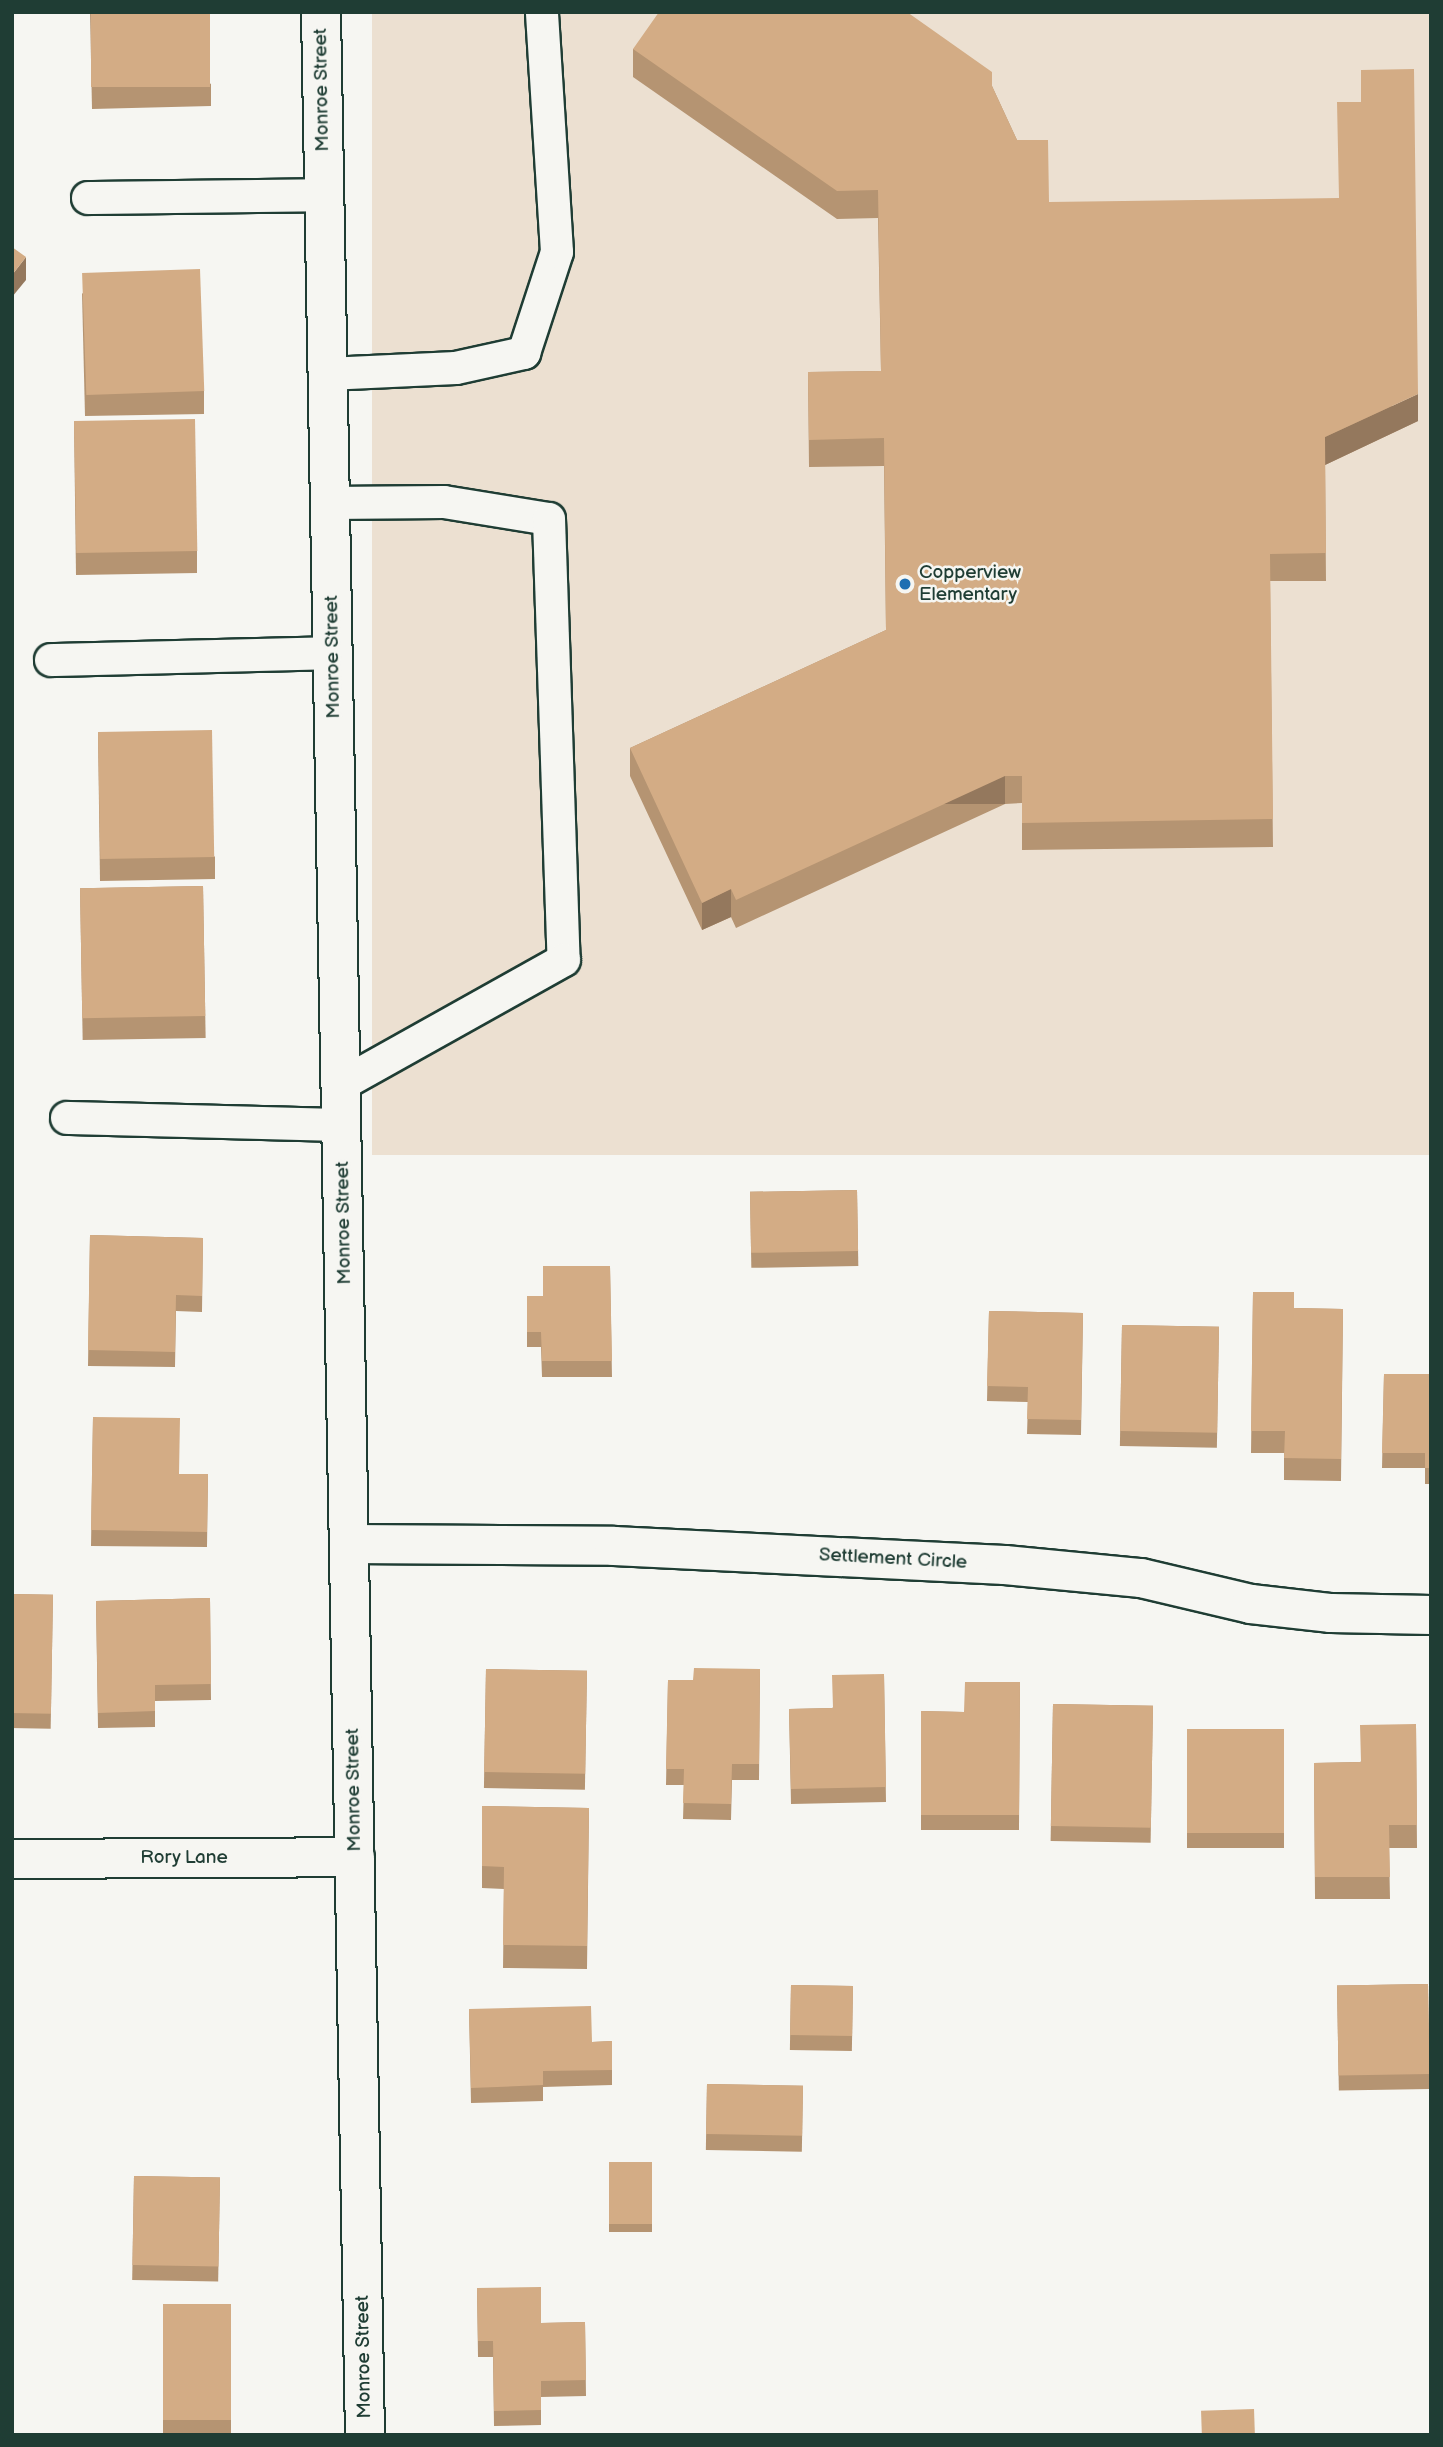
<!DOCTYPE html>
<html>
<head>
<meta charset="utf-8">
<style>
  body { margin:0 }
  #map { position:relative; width:1443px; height:2447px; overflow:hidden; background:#f6f6f2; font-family:"Balsamiq Sans",sans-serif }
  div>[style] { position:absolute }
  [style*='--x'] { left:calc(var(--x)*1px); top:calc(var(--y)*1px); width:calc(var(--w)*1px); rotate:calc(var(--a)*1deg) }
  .built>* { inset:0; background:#ece0d1; transform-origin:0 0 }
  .roads { filter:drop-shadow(2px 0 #1f3d34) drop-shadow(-2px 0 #1f3d34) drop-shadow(0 2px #1f3d34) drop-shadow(0 -2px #1f3d34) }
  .service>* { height:32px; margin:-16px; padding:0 16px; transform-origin:16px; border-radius:16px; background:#f6f6f2 }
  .minor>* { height:38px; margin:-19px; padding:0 19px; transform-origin:19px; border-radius:19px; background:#f6f6f2 }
  .tertiary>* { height:38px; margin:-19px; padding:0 19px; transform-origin:19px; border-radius:19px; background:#f6f6f2 }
  .wall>* { inset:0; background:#b59472; transform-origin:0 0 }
  .shaded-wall>* { inset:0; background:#94785d; transform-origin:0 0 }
  .building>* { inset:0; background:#d3ac85; transform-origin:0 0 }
  .dots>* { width:19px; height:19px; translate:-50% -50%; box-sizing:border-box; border:4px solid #f6f6f2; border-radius:50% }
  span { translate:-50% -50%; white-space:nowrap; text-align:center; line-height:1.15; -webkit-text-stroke:5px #f6f6f2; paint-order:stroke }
  .street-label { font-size:19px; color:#1f3d34 }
  .poi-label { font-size:19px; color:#1f3d34 }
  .left { translate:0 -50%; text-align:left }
  .frame { position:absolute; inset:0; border:14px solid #1f3d34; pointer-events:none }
</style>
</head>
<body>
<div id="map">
  <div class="built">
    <i style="left:372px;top:12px;width:1059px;height:1143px"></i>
  </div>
  <div class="roads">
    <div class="service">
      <i style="--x:88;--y:198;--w:236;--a:-0.7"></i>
      <i style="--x:327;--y:374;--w:129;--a:-2.7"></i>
      <i style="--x:456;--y:368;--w:70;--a:-12.4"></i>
      <i style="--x:524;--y:353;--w:106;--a:-71.9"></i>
      <i style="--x:557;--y:252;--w:240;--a:-93.6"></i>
      <i style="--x:329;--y:503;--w:115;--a:-0.5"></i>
      <i style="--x:444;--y:502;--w:106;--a:9.2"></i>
      <i style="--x:549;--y:519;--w:441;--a:88.1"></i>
      <i style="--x:564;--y:960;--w:254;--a:150.8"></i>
      <i style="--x:51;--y:660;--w:281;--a:-1.4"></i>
      <i style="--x:67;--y:1118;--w:275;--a:1.5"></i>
    </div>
    <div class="minor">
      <i style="--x:351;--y:1544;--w:263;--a:0.4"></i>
      <i style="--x:614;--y:1546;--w:391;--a:2.8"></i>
      <i style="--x:1005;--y:1565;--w:137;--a:5.5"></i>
      <i style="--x:1141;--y:1578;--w:113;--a:13.3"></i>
      <i style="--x:1251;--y:1604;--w:81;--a:6.4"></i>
      <i style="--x:1331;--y:1613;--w:100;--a:1.1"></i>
      <i style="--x:12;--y:1859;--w:343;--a:-0.3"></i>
    </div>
    <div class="tertiary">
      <i style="--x:321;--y:12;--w:2423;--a:88.96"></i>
    </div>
  </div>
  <div class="wall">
    <i style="clip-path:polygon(90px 12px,211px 84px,211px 106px,92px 109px)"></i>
    <i style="clip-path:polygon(633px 49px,992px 86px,1017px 140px,1049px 202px,1418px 421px,1325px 465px,1326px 581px,1270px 581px,1273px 847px,1022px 850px,1022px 803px,1005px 804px,736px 928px,731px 917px,702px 930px,630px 776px,630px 748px,886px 630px,884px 466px,809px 467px,808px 372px,881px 371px,878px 218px,837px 219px,633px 77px)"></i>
    <i style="clip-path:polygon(82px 293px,204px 391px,204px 414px,85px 416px)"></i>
    <i style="clip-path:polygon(74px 421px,197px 551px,197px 573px,76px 575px)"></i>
    <i style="clip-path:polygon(98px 732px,215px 857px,215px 879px,100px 881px)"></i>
    <i style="left:203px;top:886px;width:152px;height:123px;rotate:89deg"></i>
    <i style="left:857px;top:1190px;width:76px;height:107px;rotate:89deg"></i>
    <i style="clip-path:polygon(90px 1235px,203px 1238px,202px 1312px,176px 1311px,175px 1367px,88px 1366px)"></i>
    <i style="clip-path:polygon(610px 1266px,612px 1377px,542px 1377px,541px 1347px,527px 1347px,527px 1296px,543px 1296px)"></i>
    <i style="clip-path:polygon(1253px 1292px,1294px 1308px,1343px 1309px,1341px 1481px,1284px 1480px,1284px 1453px,1251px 1453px)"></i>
    <i style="clip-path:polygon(989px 1311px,1083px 1313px,1081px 1435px,1027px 1434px,1028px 1402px,987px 1401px)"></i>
    <i style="left:1122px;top:1325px;width:97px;height:121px;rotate:1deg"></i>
    <i style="clip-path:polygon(1384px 1374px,1431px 1374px,1431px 1484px,1425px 1484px,1425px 1468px,1382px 1468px)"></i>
    <i style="clip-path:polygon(93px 1417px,179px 1474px,208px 1474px,207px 1547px,91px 1546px)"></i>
    <i style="left:12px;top:1594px;width:41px;height:134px;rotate:1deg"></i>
    <i style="clip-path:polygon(210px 1598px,211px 1700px,155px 1701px,155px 1727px,98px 1728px,96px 1601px)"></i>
    <i style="left:486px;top:1669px;width:101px;height:119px;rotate:1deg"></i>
    <i style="clip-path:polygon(760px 1669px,759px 1780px,732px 1780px,731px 1820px,683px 1819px,684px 1785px,666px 1785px,668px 1680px,693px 1680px)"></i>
    <i style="clip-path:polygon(884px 1674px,886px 1802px,791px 1804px,789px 1709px,832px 1708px)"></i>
    <i style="clip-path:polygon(1020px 1682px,1019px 1830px,921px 1830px,921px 1711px,964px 1712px)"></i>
    <i style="left:1053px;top:1704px;width:100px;height:137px;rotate:1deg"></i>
    <i style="clip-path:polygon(1416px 1724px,1417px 1848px,1389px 1848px,1390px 1899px,1315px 1899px,1314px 1763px,1360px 1762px)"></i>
    <i style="left:1187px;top:1729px;width:97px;height:119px"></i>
    <i style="clip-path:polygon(482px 1806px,589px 1808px,587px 1969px,503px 1968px,504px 1889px,482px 1888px)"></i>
    <i style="left:1428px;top:1984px;width:105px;height:91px;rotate:89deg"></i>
    <i style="left:791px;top:1985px;width:62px;height:65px;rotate:1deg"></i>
    <i style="clip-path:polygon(469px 2009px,592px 2042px,612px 2041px,612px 2085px,543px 2087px,543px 2101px,471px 2103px)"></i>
    <i style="left:707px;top:2084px;width:96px;height:66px;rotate:1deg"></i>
    <i style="left:609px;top:2162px;width:43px;height:70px"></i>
    <i style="left:134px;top:2176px;width:86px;height:104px;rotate:1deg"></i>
    <i style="clip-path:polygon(477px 2288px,541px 2323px,585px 2322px,586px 2396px,541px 2397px,541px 2425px,494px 2426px,493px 2357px,478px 2357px)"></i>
    <i style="left:163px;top:2304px;width:68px;height:131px"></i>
  </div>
  <div class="shaded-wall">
    <i style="clip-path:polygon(26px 257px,26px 280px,12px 297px,12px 275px)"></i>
    <i style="clip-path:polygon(1418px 394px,1418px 421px,1325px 465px,1325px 437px)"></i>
    <i style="left:1005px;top:776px;width:28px;height:296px;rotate:90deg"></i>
    <i style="clip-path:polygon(731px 889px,731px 917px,702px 930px,702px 903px)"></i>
  </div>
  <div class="building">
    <i style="left:91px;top:12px;width:119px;height:75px"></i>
    <i style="clip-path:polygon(659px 12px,907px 12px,992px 72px,992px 86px,1017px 140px,1048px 140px,1049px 202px,1339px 198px,1337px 102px,1361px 102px,1361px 70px,1414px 69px,1418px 394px,1325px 437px,1326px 553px,1270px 554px,1273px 819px,1022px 823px,1022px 776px,1005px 776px,736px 900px,731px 889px,702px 903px,630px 748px,886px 630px,884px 438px,809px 440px,808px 372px,881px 371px,878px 190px,837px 191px,633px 49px)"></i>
    <i style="clip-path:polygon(12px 247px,26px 257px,12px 275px)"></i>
    <i style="left:200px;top:269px;width:122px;height:118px;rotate:88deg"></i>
    <i style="left:195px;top:419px;width:132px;height:121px;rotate:89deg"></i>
    <i style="left:212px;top:730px;width:127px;height:114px;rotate:89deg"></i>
    <i style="left:203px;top:886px;width:130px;height:123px;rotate:89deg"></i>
    <i style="left:857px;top:1190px;width:61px;height:107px;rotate:89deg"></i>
    <i style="clip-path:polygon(90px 1235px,203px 1238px,202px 1296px,176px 1295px,175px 1352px,88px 1350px)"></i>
    <i style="clip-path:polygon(543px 1266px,610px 1266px,612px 1361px,542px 1361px,541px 1332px,527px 1332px,527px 1296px,543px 1296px)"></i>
    <i style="clip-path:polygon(1253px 1292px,1294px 1292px,1294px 1308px,1343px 1309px,1341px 1459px,1284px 1458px,1285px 1431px,1251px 1431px)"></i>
    <i style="clip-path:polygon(989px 1311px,1083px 1313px,1081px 1420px,1027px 1419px,1028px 1387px,987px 1386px)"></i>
    <i style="left:1122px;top:1325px;width:97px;height:106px;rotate:1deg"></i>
    <i style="clip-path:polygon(1384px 1374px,1431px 1374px,1431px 1468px,1425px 1468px,1425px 1453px,1382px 1453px)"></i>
    <i style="clip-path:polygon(93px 1417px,180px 1418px,179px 1474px,208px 1474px,207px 1532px,91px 1530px)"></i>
    <i style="left:12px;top:1594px;width:41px;height:119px;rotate:1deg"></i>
    <i style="clip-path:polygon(210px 1598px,211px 1684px,155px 1685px,155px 1711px,98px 1713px,96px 1601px)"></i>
    <i style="clip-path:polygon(694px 1668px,760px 1669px,759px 1764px,732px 1764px,731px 1804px,683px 1803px,684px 1769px,666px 1769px,668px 1680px,693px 1680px)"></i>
    <i style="left:486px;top:1669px;width:101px;height:103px;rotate:1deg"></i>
    <i style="clip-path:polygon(884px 1674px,886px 1787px,791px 1789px,789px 1709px,833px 1708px,832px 1675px)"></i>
    <i style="clip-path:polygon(965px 1682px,1020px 1682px,1019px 1815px,921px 1815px,921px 1711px,964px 1712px)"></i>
    <i style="left:1053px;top:1704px;width:100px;height:122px;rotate:1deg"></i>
    <i style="clip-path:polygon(1416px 1724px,1417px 1825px,1389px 1825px,1390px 1877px,1315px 1877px,1314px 1763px,1361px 1762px,1360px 1725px)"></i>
    <i style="left:1187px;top:1729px;width:97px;height:104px"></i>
    <i style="clip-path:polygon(482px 1806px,589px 1808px,587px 1946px,503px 1945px,504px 1867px,482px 1866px)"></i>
    <i style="left:1428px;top:1984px;width:90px;height:91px;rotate:89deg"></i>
    <i style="left:791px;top:1985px;width:62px;height:50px;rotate:1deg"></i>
    <i style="clip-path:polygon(591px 2006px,592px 2042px,612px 2041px,612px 2070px,543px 2071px,543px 2085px,471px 2088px,469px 2009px)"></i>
    <i style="left:707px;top:2084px;width:96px;height:50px;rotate:1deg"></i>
    <i style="left:609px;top:2162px;width:43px;height:62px"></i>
    <i style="left:134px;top:2176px;width:86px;height:89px;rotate:1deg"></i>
    <i style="clip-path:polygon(541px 2287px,541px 2323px,585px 2322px,586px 2380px,541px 2381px,541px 2410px,494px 2411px,493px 2341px,478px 2341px,477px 2288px)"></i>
    <i style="left:163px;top:2304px;width:68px;height:116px"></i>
    <i style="left:1254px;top:2409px;width:26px;height:53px;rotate:88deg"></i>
  </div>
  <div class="dots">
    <i style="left:905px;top:584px;background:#1f6fb2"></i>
  </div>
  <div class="street-label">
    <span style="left:322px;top:90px;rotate:-91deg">Monroe Street</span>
    <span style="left:333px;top:657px;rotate:-91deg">Monroe Street</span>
    <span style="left:344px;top:1223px;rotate:-91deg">Monroe Street</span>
    <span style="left:893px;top:1559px;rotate:3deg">Settlement Circle</span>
    <span style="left:354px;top:1790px;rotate:-91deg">Monroe Street</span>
    <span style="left:184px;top:1858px">Rory Lane</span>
    <span style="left:364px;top:2357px;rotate:-91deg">Monroe Street</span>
  </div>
  <div class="poi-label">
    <span class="left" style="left:919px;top:584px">Copperview<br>Elementary</span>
  </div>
  <div class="frame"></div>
</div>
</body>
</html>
